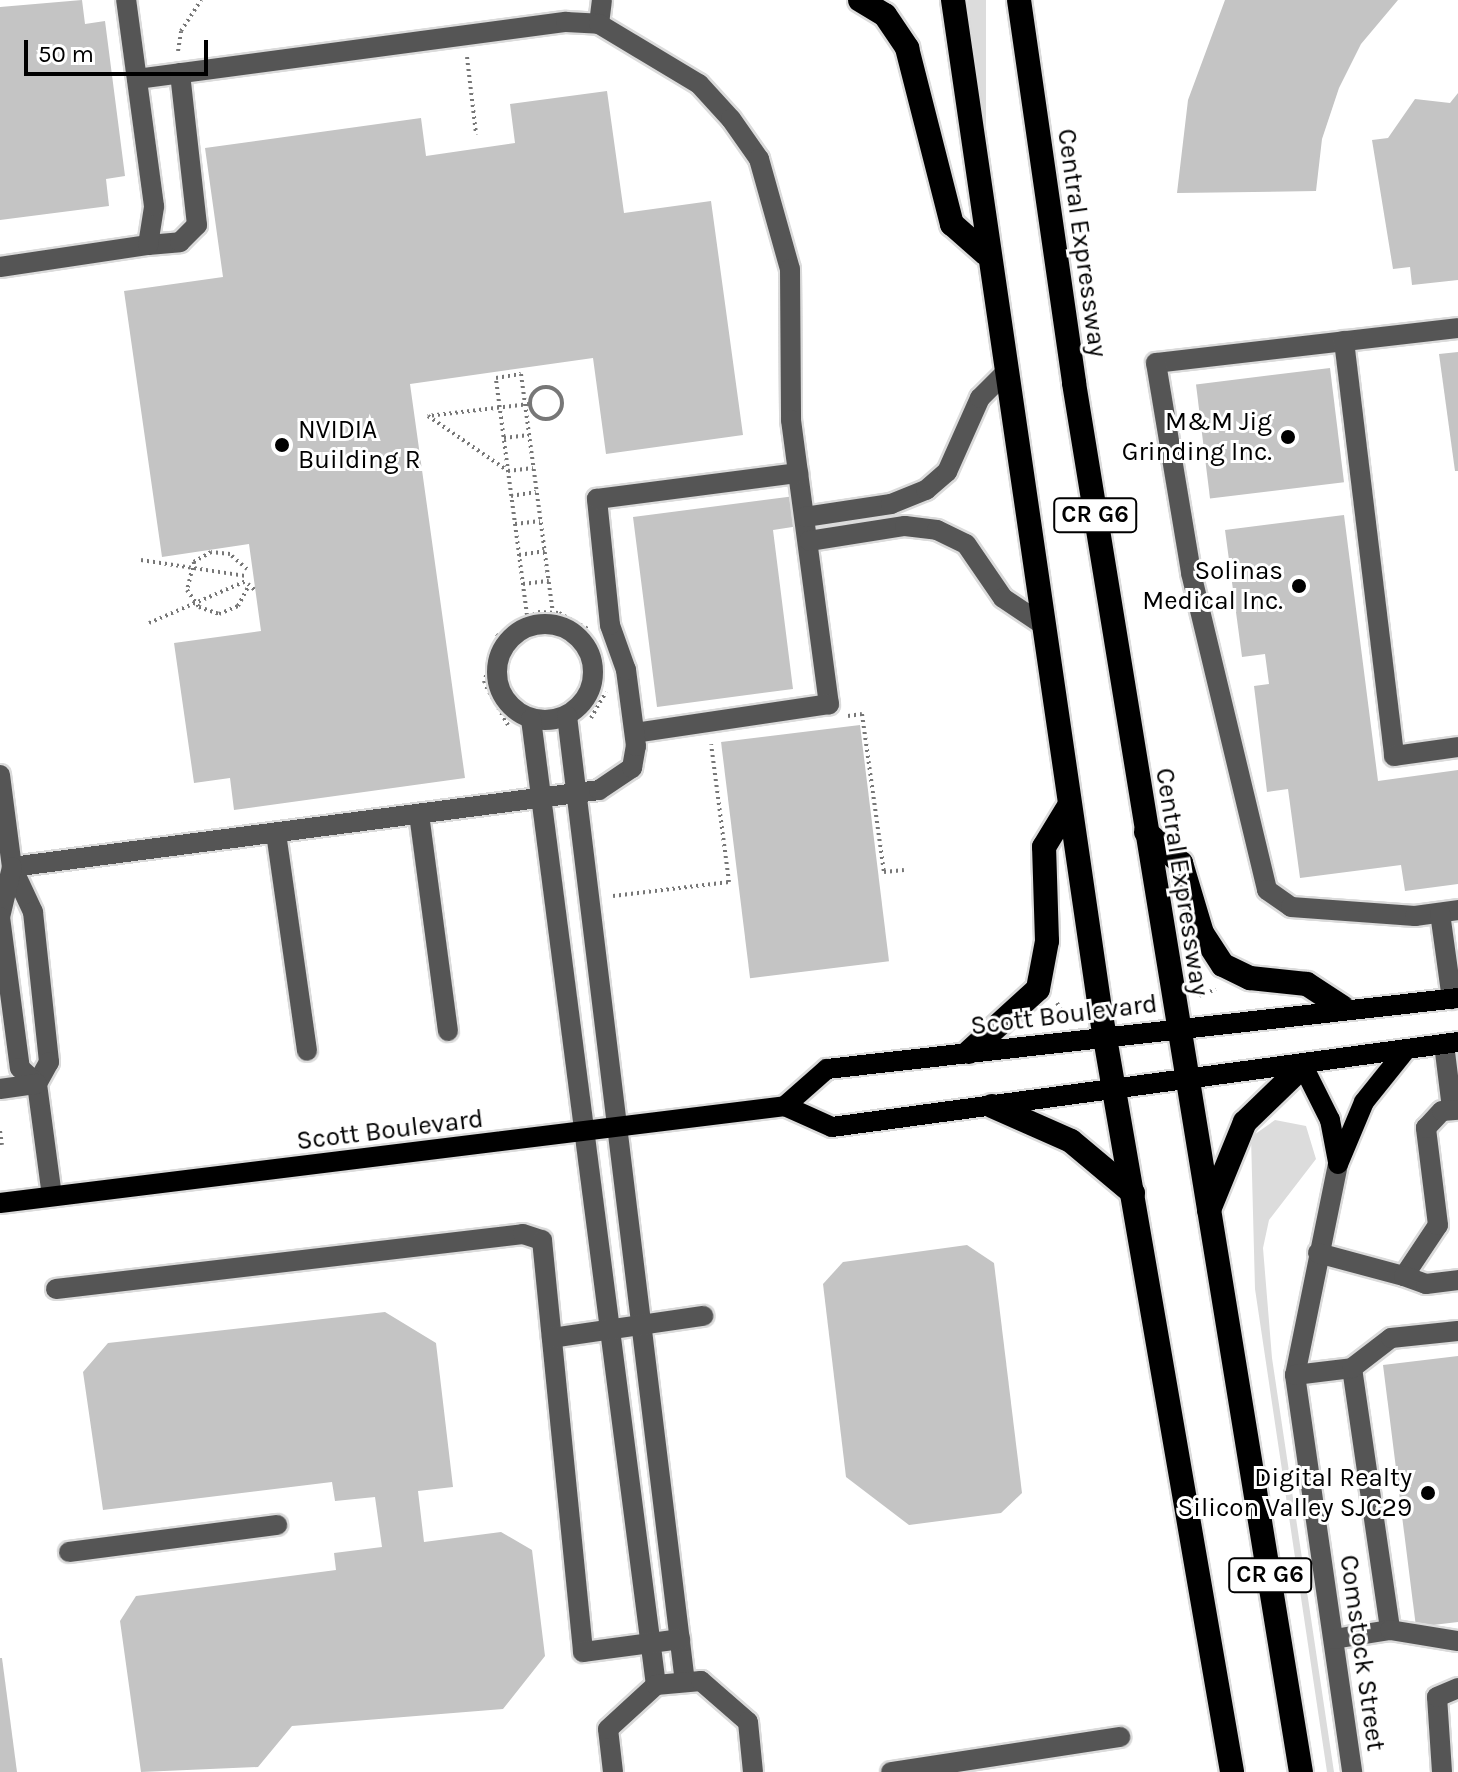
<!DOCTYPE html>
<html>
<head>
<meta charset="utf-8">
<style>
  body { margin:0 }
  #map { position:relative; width:1458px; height:1772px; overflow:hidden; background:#fff; font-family:Karla,sans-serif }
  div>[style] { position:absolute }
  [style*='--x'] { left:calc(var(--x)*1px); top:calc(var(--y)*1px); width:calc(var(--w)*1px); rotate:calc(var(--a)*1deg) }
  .green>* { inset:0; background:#dcdcdc; transform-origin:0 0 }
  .building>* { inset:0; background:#c4c4c4; transform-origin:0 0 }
  .path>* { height:4px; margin-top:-2px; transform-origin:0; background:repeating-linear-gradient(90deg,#777 0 2px,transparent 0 6px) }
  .path>.ring { margin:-2px; padding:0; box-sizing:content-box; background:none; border:4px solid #777; border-radius:50% }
  .roads { filter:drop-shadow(2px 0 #dbdbdb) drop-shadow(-2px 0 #dbdbdb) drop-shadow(0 2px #dbdbdb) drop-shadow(0 -2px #dbdbdb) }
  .minor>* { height:20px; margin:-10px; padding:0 10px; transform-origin:10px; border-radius:10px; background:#555 }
  .minor>.ring { margin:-10px; padding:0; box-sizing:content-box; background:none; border:20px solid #555; border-radius:50% }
  .major>* { height:20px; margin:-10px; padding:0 10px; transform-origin:10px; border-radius:10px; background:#000 }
  .highway>* { height:24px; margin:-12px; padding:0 12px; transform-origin:12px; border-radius:12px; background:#000 }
  .dots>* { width:22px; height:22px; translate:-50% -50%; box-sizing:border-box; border:4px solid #fff; border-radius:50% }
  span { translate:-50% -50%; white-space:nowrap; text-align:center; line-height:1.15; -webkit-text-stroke:6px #fff; paint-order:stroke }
  .shield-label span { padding:2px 6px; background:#fff; border:2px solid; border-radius:6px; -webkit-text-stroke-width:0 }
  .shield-label { font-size:24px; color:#000; font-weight:700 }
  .street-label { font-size:26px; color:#000 }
  .poi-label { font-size:26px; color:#000 }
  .right { translate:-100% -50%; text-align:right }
  .left { translate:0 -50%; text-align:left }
  .scale { position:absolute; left:24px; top:40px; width:184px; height:36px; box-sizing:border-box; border:4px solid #000; border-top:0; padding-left:10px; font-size:24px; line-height:28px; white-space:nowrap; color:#000; -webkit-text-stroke:6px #fff; paint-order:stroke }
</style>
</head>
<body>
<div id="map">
  <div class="green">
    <i style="left:968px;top:0;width:18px;height:160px"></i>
    <i style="clip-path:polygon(1275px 1120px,1306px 1126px,1316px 1159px,1269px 1220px,1263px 1248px,1272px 1358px,1334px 1772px,1327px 1772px,1255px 1289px,1251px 1137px)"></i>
  </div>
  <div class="building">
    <i style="clip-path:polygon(82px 0,85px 24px,105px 21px,125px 176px,106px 179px,109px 206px,0 220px,0 7px)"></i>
    <i style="clip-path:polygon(1225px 0,1398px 0,1361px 44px,1339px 88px,1322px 139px,1316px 191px,1177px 193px,1188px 100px)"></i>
    <i style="clip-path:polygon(607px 91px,624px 213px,711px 201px,743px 435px,606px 454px,593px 358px,410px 384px,465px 778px,234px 810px,230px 778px,194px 783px,174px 643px,261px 631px,249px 544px,162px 557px,124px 291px,223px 277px,205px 148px,421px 118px,426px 156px,515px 143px,510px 104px)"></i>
    <i style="clip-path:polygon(1458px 93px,1458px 280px,1412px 285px,1410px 267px,1393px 269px,1372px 140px,1388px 138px,1415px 99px,1450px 103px)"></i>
    <i style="clip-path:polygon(1458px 352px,1458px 471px,1455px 471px,1439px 354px)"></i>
    <i style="left:1330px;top:368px;width:115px;height:135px;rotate:83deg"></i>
    <i style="clip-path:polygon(795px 496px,799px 526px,773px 530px,793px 689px,657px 707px,633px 517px)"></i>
    <i style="clip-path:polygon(1344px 515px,1378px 781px,1458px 770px,1458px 884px,1405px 891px,1401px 865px,1300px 878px,1288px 789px,1267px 792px,1254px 686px,1269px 684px,1265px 654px,1242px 657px,1225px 530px)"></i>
    <i style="left:860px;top:725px;width:238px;height:140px;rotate:83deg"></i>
    <i style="clip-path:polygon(967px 1245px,994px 1263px,1022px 1493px,1001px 1513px,909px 1525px,846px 1477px,823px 1284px,843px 1262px)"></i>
    <i style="clip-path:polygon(385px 1312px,436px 1343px,453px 1487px,418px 1491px,424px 1542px,501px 1532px,532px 1550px,545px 1656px,503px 1709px,292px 1726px,258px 1767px,141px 1772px,120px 1621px,136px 1596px,336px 1570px,334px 1553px,382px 1547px,375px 1497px,335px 1501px,332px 1482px,103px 1510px,83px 1372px,108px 1343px)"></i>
    <i style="clip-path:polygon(1458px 1356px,1458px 1622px,1416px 1627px,1383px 1365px)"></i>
    <i style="clip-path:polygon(0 1658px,2px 1658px,17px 1772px,0 1772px)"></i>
  </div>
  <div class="path">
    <i style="--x:178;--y:51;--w:20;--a:-81"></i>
    <i style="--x:181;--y:31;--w:37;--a:-57"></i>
    <i style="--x:467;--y:57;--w:78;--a:83.3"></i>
    <i class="ring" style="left:530px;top:387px;width:28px;height:28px"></i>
    <i style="--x:529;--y:404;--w:102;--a:173.2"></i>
    <i style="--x:428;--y:416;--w:97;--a:34.5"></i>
    <i style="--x:508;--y:471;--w:25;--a:-7"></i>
    <i style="--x:504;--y:438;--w:25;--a:-7"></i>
    <i style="--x:511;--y:496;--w:25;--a:-9"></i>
    <i style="--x:515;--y:524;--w:25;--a:-7"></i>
    <i style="--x:519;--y:555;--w:26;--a:-9"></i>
    <i style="--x:141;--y:560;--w:105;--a:8.7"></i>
    <i style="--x:247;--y:569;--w:23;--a:-139"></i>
    <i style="--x:230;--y:554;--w:19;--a:-174"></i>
    <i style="--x:211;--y:552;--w:20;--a:150"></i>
    <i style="--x:194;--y:562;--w:29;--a:104"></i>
    <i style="--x:187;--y:590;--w:21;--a:55"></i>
    <i style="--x:199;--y:607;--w:21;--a:19"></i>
    <i style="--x:219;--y:614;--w:21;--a:-23"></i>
    <i style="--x:238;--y:606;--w:24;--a:-62"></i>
    <i style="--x:248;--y:584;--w:9;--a:41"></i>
    <i style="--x:523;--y:584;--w:26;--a:-7"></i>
    <i style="--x:527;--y:615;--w:239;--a:-97.5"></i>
    <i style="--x:496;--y:378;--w:25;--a:-9"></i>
    <i style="--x:521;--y:374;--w:241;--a:82.4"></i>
    <i style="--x:149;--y:623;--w:106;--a:-23.4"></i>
    <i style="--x:848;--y:716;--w:14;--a:-8"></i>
    <i style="--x:862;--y:714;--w:160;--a:82.1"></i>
    <i style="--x:884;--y:872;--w:20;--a:-6"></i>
    <i style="--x:591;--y:718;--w:30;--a:-60"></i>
    <i style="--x:508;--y:725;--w:48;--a:-119.7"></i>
    <i style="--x:484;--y:683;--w:49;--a:-74.5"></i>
    <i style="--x:497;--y:636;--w:48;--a:-30.3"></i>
    <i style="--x:538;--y:612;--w:21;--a:3"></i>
    <i style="--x:559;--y:613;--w:33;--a:29"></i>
    <i style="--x:613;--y:896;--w:117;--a:-6.9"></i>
    <i style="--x:729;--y:882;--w:139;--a:-97.4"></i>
    <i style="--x:1199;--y:996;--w:18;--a:-22"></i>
    <i style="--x:1057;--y:1003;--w:19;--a:58"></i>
    <i style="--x:0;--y:1131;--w:14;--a:82"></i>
  </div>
  <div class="roads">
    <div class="minor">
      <i style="--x:599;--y:24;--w:24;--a:-83"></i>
      <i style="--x:137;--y:79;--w:433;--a:-7.6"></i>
      <i style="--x:566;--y:22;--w:33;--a:3"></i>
      <i style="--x:599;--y:24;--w:117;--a:31"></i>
      <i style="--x:699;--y:84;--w:47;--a:47.6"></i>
      <i style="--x:731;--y:119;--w:49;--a:55"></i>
      <i style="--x:759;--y:159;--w:114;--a:74.3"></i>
      <i style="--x:790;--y:269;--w:151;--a:89.6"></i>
      <i style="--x:791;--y:420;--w:287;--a:82.4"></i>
      <i style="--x:829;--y:704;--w:196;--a:171.5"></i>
      <i style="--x:148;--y:245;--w:32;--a:-5"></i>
      <i style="--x:180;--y:242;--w:24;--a:-45"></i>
      <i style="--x:197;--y:225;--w:153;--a:-96.4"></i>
      <i style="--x:0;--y:267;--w:150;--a:-8.5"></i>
      <i style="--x:148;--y:245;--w:39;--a:-81"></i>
      <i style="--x:154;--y:206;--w:208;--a:-97.7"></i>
      <i style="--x:1458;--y:328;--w:304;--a:173.4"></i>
      <i style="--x:1156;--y:363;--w:213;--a:80.5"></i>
      <i style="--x:1191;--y:573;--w:326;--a:76.5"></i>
      <i style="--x:1267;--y:890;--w:29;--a:35"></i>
      <i style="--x:1291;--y:907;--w:124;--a:4.2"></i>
      <i style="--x:1415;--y:916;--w:43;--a:-7.9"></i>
      <i style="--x:1344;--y:341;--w:418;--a:83.1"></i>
      <i style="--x:1394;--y:756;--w:65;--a:-8"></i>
      <i style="--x:805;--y:517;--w:87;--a:-8.6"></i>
      <i style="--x:891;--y:504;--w:38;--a:-22"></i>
      <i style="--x:926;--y:490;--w:28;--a:-41"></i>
      <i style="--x:947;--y:472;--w:81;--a:-66"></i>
      <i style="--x:980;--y:398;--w:34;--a:-45"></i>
      <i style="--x:809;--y:541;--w:97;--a:-8.9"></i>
      <i style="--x:905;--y:526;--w:32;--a:7"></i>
      <i style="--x:937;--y:530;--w:32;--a:26"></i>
      <i style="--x:966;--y:544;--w:65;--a:55.6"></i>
      <i style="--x:1003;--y:598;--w:47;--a:33.7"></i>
      <i class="ring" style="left:497px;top:624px;width:76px;height:76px"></i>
      <i style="--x:567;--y:716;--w:973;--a:83.04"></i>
      <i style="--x:531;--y:719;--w:974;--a:82.63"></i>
      <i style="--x:0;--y:775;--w:93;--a:82.6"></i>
      <i style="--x:12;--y:867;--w:50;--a:65"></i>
      <i style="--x:33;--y:912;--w:151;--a:83.9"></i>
      <i style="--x:49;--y:1062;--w:25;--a:119"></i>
      <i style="--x:37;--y:1084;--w:113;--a:82.4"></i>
      <i style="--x:419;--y:814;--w:219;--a:82.4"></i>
      <i style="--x:276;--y:833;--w:220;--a:81.9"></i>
      <i style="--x:12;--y:867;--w:592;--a:-7.47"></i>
      <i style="--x:599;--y:790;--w:40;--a:-34"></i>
      <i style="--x:632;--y:768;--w:22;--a:-80"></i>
      <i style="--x:636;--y:746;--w:77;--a:-97.5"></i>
      <i style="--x:626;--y:670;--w:48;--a:-109.6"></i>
      <i style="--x:610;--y:625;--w:127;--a:-95.9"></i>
      <i style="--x:597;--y:499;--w:203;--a:-7.4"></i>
      <i style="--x:12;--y:867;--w:51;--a:103.5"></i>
      <i style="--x:0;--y:917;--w:152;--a:82.5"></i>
      <i style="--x:20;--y:1068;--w:23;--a:43"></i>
      <i style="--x:1440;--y:913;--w:87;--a:82.1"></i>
      <i style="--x:1444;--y:1044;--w:64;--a:82.9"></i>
      <i style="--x:0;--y:1089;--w:37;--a:-8"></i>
      <i style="--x:1338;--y:1164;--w:215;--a:101.5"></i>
      <i style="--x:1295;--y:1375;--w:401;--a:81.8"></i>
      <i style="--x:1318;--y:1253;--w:89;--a:15"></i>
      <i style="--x:1404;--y:1276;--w:61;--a:-56.3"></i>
      <i style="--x:1438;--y:1225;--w:98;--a:-97.1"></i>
      <i style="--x:1426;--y:1128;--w:23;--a:-47"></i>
      <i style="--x:1442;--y:1111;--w:16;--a:-4"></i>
      <i style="--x:1404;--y:1276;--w:23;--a:20"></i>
      <i style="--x:1426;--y:1284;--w:32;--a:-7"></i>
      <i style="--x:56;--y:1289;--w:470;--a:-6.7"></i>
      <i style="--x:523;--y:1234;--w:20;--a:18"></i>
      <i style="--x:542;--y:1240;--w:414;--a:84.3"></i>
      <i style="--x:583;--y:1652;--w:98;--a:-7.6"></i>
      <i style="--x:552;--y:1338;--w:153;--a:-8.3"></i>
      <i style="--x:1352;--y:1368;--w:265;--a:81.7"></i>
      <i style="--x:1295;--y:1375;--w:57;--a:-7"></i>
      <i style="--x:1352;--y:1368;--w:49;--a:-37.6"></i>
      <i style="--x:1391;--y:1338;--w:67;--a:-6"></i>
      <i style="--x:69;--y:1552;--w:210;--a:-7.4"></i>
      <i style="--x:1334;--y:1639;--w:57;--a:-9.1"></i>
      <i style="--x:1390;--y:1630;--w:69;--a:9.2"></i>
      <i style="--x:613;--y:1772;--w:43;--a:-96.6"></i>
      <i style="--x:608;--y:1729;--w:65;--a:-42.5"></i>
      <i style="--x:656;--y:1685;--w:45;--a:-5.1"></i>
      <i style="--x:701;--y:1681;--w:62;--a:41.1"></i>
      <i style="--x:748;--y:1722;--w:50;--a:84.3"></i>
      <i style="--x:891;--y:1772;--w:232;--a:-8.7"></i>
      <i style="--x:1442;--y:1772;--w:75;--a:-93.8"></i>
      <i style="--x:1437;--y:1697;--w:23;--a:-23"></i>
    </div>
    <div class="major">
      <i style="--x:1303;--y:1066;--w:60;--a:63.4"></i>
      <i style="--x:1330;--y:1120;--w:43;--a:79.2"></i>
      <i style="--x:785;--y:1106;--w:56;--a:-41.4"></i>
      <i style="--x:827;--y:1069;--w:635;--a:-6.42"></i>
      <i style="--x:1338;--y:1164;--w:67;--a:-67.2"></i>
      <i style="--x:1364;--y:1102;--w:64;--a:-51.3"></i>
      <i style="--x:0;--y:1203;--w:791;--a:-7.04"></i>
      <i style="--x:785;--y:1106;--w:51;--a:24.1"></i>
      <i style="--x:832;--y:1127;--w:632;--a:-7.73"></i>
    </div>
    <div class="highway">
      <i style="--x:860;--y:0;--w:29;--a:31"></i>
      <i style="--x:885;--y:15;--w:40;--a:56"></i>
      <i style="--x:907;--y:48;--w:182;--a:75.7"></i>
      <i style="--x:952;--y:224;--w:45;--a:41.4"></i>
      <i style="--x:953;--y:0;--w:1020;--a:81.71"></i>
      <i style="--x:1100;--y:1009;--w:774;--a:80.18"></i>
      <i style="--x:1019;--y:0;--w:387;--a:81.8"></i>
      <i style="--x:1074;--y:383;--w:1407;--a:80.72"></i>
      <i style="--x:1146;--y:832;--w:47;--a:41.5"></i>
      <i style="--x:1181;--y:863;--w:73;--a:73.3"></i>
      <i style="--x:1202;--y:933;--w:38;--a:57"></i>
      <i style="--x:1223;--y:965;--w:30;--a:26"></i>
      <i style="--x:1250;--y:978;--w:57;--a:6"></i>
      <i style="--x:1307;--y:984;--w:42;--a:33.3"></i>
      <i style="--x:969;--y:1052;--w:93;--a:-42.4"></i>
      <i style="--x:1038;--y:989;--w:49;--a:-79.4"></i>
      <i style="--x:1047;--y:941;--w:94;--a:-91.8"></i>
      <i style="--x:1044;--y:847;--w:48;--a:-58.6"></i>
      <i style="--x:992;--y:1106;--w:86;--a:23.9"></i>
      <i style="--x:1071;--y:1141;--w:81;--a:40"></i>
      <i style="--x:1209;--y:1210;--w:95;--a:-67.8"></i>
      <i style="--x:1245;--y:1122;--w:81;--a:-44"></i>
    </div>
  </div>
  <div class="dots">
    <i style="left:1288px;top:437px;background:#000"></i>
    <i style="left:282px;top:445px;background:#000"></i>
    <i style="left:1299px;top:586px;background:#000"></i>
    <i style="left:1428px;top:1493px;background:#000"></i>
  </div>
  <div class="shield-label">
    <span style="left:1095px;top:515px">CR G6</span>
    <span style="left:1270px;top:1575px">CR G6</span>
  </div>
  <div class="street-label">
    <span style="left:1082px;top:243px;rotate:82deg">Central Expressway</span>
    <span style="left:1182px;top:882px;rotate:81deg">Central Expressway</span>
    <span style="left:1064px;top:1015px;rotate:-7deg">Scott Boulevard</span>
    <span style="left:390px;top:1130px;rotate:-7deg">Scott Boulevard</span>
    <span style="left:1362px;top:1653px;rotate:82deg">Comstock Street</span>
  </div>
  <div class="poi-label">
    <span class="right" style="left:1272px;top:437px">M&amp;M Jig<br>Grinding Inc.</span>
    <span class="left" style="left:298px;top:445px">NVIDIA<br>Building R</span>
    <span class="right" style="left:1283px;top:586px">Solinas<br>Medical Inc.</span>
    <span class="right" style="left:1412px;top:1493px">Digital Realty<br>Silicon Valley SJC29</span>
  </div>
  <div class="scale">50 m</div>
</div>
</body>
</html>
